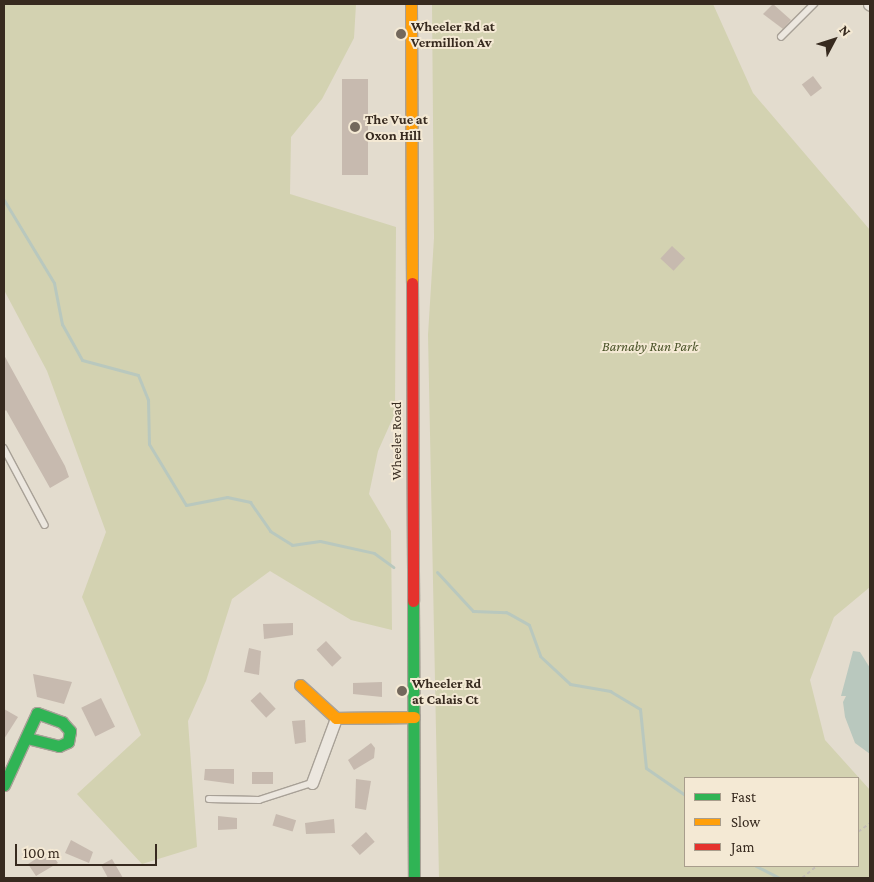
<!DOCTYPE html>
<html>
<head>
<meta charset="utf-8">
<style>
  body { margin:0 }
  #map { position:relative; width:874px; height:882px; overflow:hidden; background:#e3dcce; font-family:"Crimson Pro",serif }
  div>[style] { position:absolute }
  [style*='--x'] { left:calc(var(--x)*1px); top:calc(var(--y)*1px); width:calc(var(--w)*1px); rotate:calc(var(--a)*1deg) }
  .green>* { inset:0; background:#d3d2b1 }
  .water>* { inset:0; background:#b9c8be }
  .stream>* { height:3px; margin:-1.5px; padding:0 1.5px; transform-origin:1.5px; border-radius:1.5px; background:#b9c8be }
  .building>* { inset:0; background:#c7baaf; transform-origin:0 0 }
  .path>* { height:2px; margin-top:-1px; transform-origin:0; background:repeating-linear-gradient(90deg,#c4beb6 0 4px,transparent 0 6.5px) }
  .roads { filter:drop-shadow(1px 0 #a8a197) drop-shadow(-1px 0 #a8a197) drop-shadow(0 1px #a8a197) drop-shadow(0 -1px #a8a197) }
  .lane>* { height:5.5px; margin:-2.75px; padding:0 2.75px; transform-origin:2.75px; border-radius:2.75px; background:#ece7df }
  .street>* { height:11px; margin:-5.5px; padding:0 5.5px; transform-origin:5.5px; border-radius:5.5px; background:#ece7df }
  .fast>* { height:11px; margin:-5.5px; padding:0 5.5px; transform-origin:5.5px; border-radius:5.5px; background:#30b455 }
  .slow>* { height:11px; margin:-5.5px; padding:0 5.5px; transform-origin:5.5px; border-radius:5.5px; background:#ff9f0a }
  .jam>* { height:11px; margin:-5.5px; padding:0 5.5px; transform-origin:5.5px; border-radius:5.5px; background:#e5322d }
  .dots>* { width:14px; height:14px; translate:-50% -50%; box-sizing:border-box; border:2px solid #f4e9d4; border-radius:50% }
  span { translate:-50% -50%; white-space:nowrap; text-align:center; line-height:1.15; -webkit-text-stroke:4px #f4e9d4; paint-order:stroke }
  .poi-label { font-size:14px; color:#372a1f; font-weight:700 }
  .left { translate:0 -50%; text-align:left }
  .park-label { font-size:14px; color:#495227; font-style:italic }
  .street-label { font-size:14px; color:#372a1f }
  .frame { position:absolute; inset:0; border:5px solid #372a1f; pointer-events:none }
  .legend { position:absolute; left:684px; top:777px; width:175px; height:90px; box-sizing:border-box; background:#f4e9d4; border:1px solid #a89d8c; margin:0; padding:6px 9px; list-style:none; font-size:15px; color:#372a1f }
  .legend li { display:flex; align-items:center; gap:10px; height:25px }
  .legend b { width:25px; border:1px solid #a89d8c }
  .north { position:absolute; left:809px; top:15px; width:50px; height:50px; -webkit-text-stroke:4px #f4e9d4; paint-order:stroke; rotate:50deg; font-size:14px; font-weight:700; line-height:20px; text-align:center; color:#372a1f }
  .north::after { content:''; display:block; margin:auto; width:18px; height:22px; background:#372a1f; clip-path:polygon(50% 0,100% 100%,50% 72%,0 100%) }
  .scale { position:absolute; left:15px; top:844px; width:142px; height:22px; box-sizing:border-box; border:2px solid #372a1f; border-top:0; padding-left:6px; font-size:15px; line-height:18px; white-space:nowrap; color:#372a1f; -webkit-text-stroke:4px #f4e9d4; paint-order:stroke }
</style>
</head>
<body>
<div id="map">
  <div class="green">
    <i style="clip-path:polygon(4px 4px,356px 4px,354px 38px,322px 99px,291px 137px,290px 194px,396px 227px,395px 413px,378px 451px,369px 494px,391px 531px,392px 630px,351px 620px,270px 571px,232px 599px,206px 681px,188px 721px,197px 847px,142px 864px,77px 794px,141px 735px,82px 597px,106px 532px,47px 371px,4px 290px)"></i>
    <i style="clip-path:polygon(evenodd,432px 4px,713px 4px,753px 93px,870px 230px,870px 587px,834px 617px,810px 680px,825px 740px,870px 790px,870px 878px,439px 878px,428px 335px,434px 238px,432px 4px,685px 778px,858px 778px,858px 866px,685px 866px,685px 778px)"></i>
  </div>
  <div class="water">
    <i style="clip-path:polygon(853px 651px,860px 652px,870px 668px,870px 754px,855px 743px,845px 717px,843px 702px,846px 696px,841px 696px)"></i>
  </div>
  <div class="stream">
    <i style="--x:4;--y:200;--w:97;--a:58.9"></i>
    <i style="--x:54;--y:283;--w:42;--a:79"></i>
    <i style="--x:62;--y:324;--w:41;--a:60.9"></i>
    <i style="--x:82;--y:360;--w:58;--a:15"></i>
    <i style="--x:138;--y:375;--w:27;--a:68"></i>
    <i style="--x:148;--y:400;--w:44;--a:88.7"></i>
    <i style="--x:149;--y:444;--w:71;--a:58.8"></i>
    <i style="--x:186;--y:505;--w:42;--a:-11"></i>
    <i style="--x:227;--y:497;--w:24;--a:12"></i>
    <i style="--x:250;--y:502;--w:35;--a:55"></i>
    <i style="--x:270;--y:531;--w:26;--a:32"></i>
    <i style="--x:292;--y:545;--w:28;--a:-8"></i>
    <i style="--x:320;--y:541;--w:55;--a:12.5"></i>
    <i style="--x:374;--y:553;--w:24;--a:36"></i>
    <i style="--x:437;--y:572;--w:53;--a:47.3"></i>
    <i style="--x:473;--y:611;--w:33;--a:2"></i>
    <i style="--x:506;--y:612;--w:26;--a:29"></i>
    <i style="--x:529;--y:625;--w:33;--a:70"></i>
    <i style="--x:540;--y:656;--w:41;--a:43"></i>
    <i style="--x:570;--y:684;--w:41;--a:9.9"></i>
    <i style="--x:610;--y:691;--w:35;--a:31"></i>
    <i style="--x:640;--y:709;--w:59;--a:84.2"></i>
    <i style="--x:646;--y:768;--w:47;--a:34.7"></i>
    <i style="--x:756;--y:866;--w:27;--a:27"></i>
  </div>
  <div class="building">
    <i style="clip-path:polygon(773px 4px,791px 20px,783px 29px,763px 14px)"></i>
    <i style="left:813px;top:76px;width:15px;height:14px;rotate:53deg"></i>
    <i style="left:342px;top:79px;width:26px;height:96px"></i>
    <i style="left:672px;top:246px;width:18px;height:17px;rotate:43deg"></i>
    <i style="clip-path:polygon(4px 355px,65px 466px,69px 477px,50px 488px,6px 410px,4px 412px)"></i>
    <i style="clip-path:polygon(293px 623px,293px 635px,264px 639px,263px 624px)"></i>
    <i style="left:326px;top:641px;width:23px;height:13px;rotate:47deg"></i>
    <i style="clip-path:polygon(249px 648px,261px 651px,259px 675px,244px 672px)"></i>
    <i style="clip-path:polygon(33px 674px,72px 682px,64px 704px,37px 697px)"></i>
    <i style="clip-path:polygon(382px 682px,382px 697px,353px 694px,353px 683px)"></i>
    <i style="left:260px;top:692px;width:23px;height:13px;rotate:47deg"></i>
    <i style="left:101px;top:698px;width:32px;height:22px;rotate:64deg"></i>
    <i style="clip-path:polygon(4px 709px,18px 717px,4px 739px)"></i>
    <i style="clip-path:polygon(305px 720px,306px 742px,295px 744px,292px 721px)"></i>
    <i style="clip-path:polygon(371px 743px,375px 748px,374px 758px,354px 770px,348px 760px)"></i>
    <i style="clip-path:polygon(205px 769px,234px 769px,234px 784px,204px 780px)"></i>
    <i style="left:252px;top:772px;width:21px;height:12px"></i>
    <i style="clip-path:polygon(356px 779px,371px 781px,366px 810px,355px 808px)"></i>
    <i style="left:276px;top:814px;width:21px;height:12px;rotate:17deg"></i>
    <i style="clip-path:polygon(218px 816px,237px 818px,237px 829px,218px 830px)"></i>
    <i style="clip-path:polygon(334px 819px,335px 833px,306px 834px,305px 823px)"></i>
    <i style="left:366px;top:832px;width:13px;height:20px;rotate:48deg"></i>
    <i style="clip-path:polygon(71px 840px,93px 852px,89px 863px,65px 853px)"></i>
    <i style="clip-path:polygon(52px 854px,58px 863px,36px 876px,28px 864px,42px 855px,44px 859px)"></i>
    <i style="clip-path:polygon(112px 859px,123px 878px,108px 878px,101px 865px)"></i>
  </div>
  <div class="path">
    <i style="--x:858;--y:832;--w:15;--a:-37"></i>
    <i style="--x:802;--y:878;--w:19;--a:-39"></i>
  </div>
  <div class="roads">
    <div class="lane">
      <i style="--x:781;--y:37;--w:47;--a:-45"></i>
      <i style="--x:4;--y:448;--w:87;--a:62"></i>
      <i style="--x:209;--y:799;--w:50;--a:1.1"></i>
      <i style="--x:259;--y:800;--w:56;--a:-17.8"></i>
    </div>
    <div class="street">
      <i style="--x:869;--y:4;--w:1;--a:45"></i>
      <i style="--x:312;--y:783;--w:69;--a:-69.7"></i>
    </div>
    <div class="fast">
      <i style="--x:413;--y:601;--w:277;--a:89.8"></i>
      <i style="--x:4;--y:785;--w:79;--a:-65.4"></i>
      <i style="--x:37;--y:713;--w:27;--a:20"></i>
      <i style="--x:62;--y:722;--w:12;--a:48"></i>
      <i style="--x:70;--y:731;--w:11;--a:100"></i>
      <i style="--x:68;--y:742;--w:10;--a:156"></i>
      <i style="--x:59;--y:746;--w:34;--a:-166"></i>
    </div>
    <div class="slow">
      <i style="--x:411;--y:4;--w:279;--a:89.8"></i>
      <i style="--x:300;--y:685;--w:49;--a:42.5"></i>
      <i style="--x:336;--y:718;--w:78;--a:-0.7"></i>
    </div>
    <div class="jam">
      <i style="--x:412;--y:283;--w:318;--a:89.8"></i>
    </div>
  </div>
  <div class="dots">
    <i style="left:401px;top:34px;background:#73685c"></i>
    <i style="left:355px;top:127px;background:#73685c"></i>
    <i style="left:402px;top:691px;background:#73685c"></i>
  </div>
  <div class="poi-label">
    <span class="left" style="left:411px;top:34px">Wheeler Rd at<br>Vermillion Av</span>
    <span class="left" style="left:365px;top:127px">The Vue at<br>Oxon Hill</span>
    <span class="left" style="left:412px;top:691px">Wheeler Rd<br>at Calais Ct</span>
  </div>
  <div class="park-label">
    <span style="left:650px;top:346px">Barnaby Run Park</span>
  </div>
  <div class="street-label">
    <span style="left:396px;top:441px;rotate:-90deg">Wheeler Road</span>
  </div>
  <div class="frame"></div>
  <ul class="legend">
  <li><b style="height:6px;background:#30b455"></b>Fast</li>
  <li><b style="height:6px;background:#ff9f0a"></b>Slow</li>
  <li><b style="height:6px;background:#e5322d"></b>Jam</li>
  </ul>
  <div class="north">N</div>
  <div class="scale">100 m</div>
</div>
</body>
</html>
